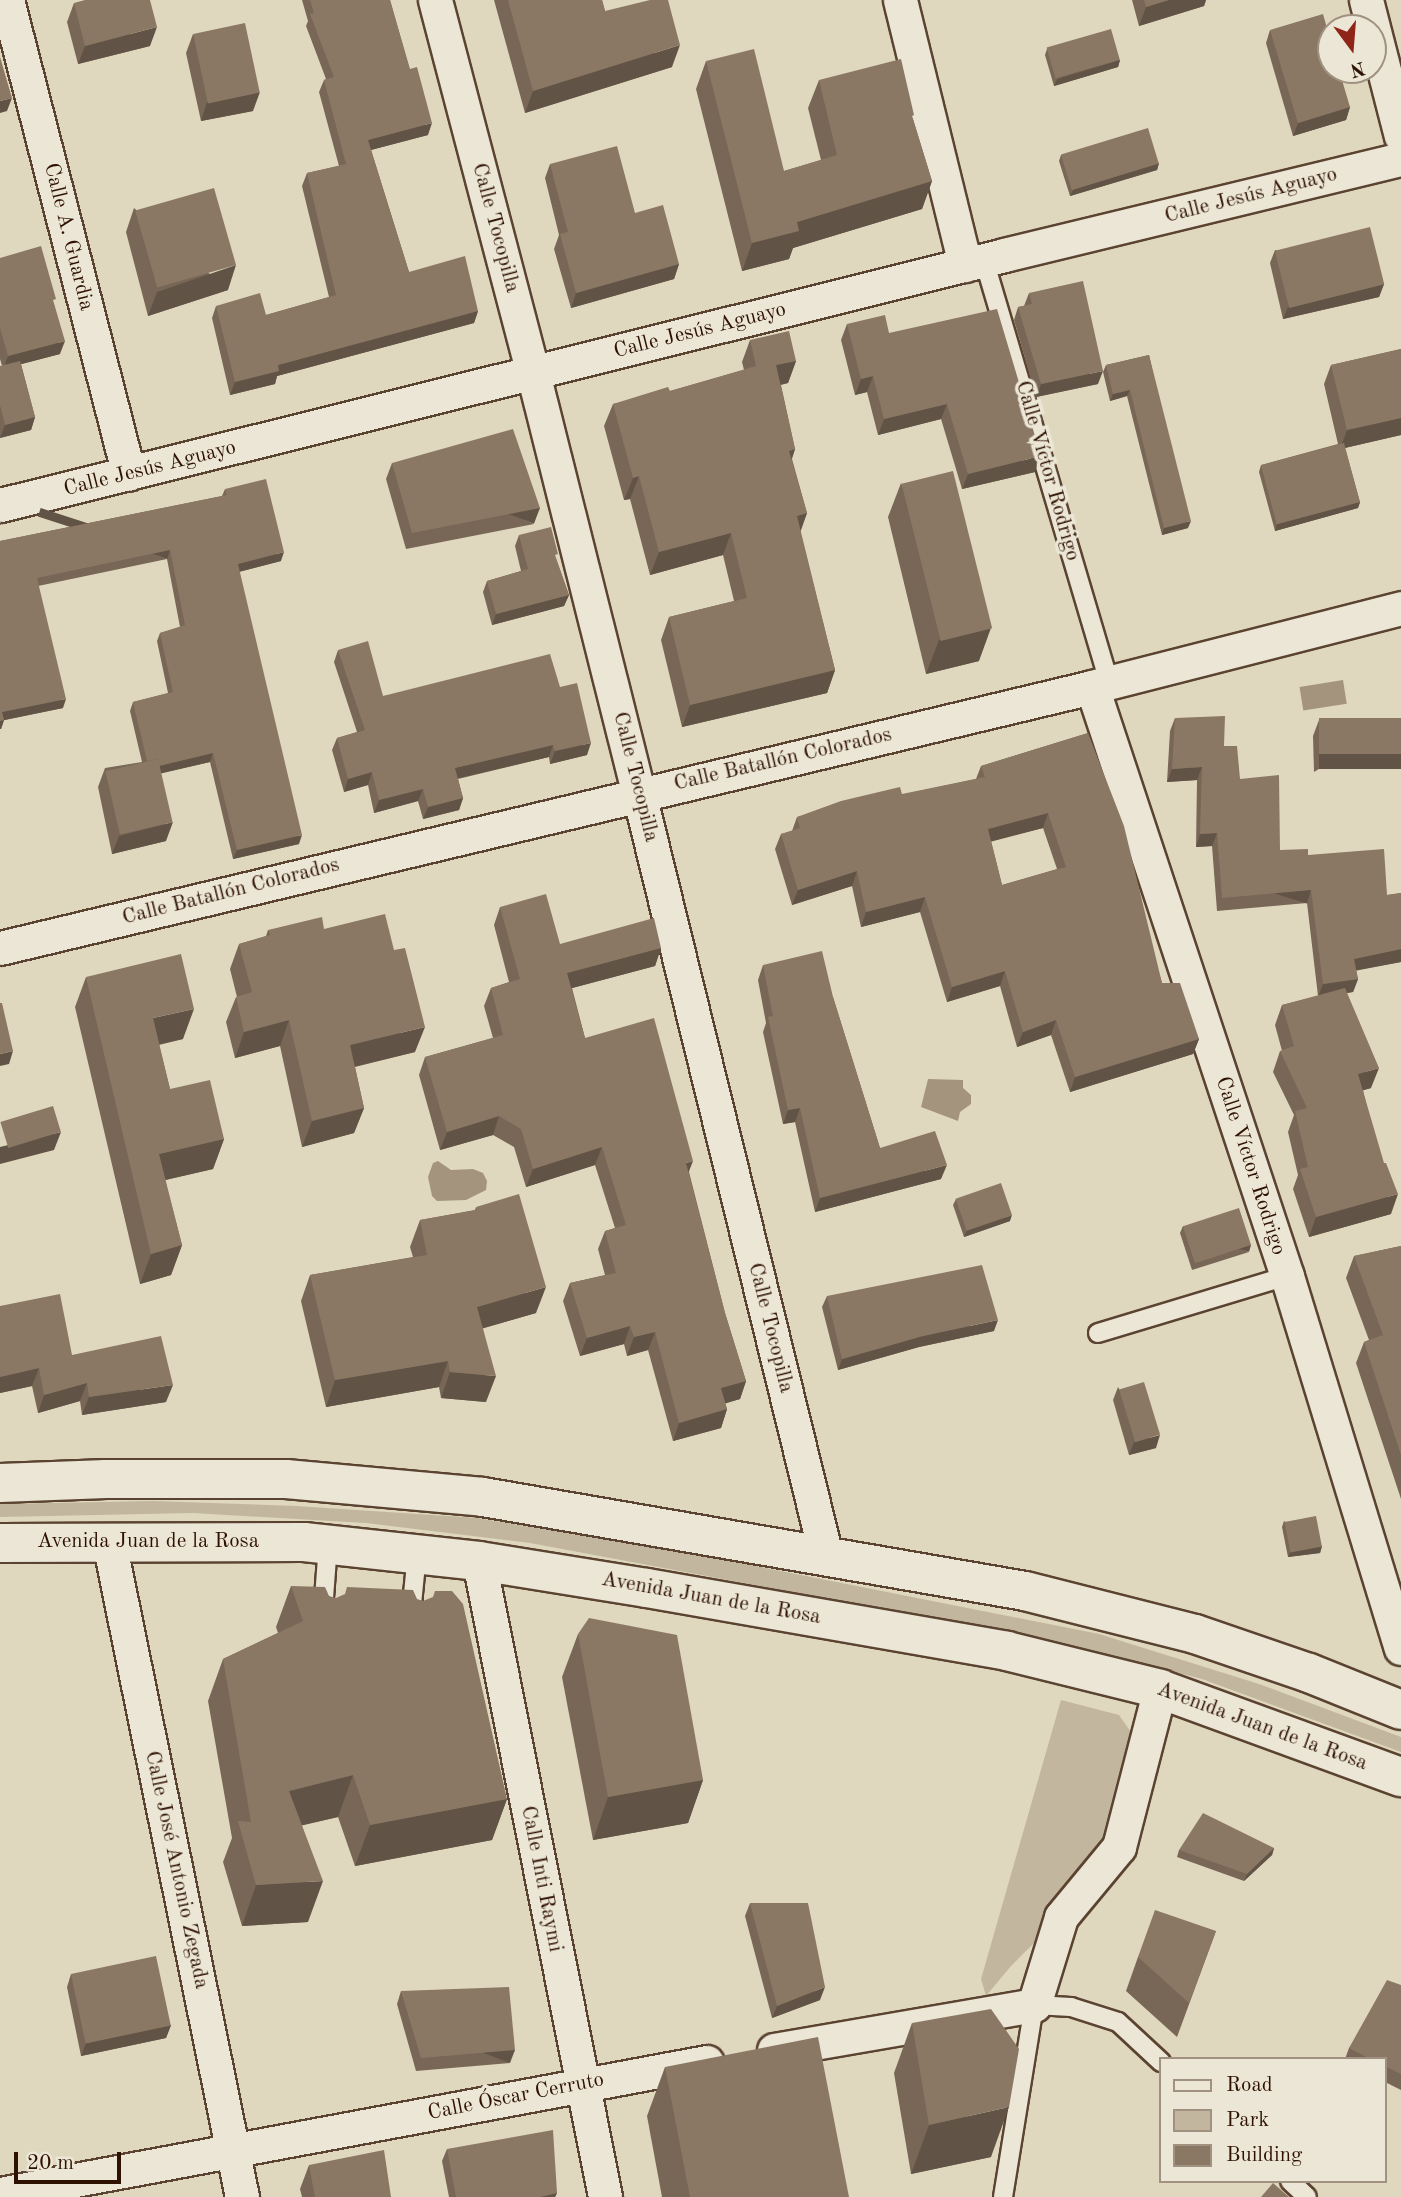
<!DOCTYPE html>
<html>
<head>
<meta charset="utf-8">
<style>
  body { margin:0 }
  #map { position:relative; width:1401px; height:2197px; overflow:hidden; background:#e0d8be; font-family:"Old Standard TT",serif }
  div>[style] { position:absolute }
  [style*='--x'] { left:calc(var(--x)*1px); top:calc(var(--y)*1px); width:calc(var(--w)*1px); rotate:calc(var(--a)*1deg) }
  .green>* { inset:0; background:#c2b69e }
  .water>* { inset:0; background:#a4947e; transform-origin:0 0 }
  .roads { filter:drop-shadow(2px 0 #5b4331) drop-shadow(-2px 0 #5b4331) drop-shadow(0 2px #5b4331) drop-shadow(0 -2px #5b4331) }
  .service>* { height:18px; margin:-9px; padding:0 9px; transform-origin:9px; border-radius:9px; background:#ebe6d5 }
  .minor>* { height:33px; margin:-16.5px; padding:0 16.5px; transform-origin:16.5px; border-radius:16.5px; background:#ebe6d5 }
  .secondary>* { height:38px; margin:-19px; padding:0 19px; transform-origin:19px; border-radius:19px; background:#ebe6d5 }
  .wall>* { inset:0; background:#786756 }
  .shaded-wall>* { inset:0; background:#615446; transform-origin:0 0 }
  .building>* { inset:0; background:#8b7864; transform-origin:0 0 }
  span { translate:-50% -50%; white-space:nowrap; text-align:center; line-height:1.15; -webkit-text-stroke:7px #ebe6d5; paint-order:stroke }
  .street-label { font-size:21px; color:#2f1102 }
  .legend { position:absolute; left:1159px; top:2057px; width:228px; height:126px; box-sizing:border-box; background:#ebe6d5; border:2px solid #a09181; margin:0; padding:9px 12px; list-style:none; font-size:21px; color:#2f1102 }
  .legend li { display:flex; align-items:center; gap:14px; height:35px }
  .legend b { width:35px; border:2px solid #a09181 }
  .north { position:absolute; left:1317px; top:14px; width:70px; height:70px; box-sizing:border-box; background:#ebe6d5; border:2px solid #a09181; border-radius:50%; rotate:164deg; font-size:19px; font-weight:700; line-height:28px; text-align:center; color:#2f1102 }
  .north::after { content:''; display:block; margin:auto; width:24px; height:32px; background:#8f2418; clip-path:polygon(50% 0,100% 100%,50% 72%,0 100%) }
  .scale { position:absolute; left:14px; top:2152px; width:107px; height:32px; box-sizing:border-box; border:4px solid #2f1102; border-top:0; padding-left:9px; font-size:21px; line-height:24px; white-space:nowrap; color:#2f1102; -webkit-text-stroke:5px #ebe6d5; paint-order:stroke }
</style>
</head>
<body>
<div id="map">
  <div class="green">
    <i style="clip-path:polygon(153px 1501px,296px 1506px,478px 1518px,721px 1559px,1099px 1634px,1259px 1684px,1401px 1737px,1401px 1752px,1202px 1679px,1055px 1641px,530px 1543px,366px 1523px,193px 1513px,0 1517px,0 1504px)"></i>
    <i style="clip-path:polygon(1061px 1700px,1119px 1715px,1135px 1738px,1103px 1844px,1046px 1908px,1035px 1942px,1011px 1966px,986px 1996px,981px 1979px)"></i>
  </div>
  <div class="water">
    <i style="left:1343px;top:680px;width:24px;height:44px;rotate:81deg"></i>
    <i style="clip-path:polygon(928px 1079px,963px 1080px,963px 1088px,971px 1095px,971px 1104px,960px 1112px,958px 1121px,921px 1107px)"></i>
    <i style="clip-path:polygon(438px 1161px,451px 1170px,473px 1169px,483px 1173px,487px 1181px,486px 1190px,466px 1200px,437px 1201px,432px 1196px,428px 1177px,433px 1163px)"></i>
  </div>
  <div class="roads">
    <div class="service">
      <i style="--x:984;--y:260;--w:441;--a:73.5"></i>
      <i style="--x:1098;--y:1333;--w:197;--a:-16.8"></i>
      <i style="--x:323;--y:1611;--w:66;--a:-85.7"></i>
      <i style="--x:411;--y:1614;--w:60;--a:-84.3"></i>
      <i style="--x:1290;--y:2181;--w:23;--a:43"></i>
      <i style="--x:1003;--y:2197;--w:194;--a:-80.8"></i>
      <i style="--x:1034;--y:2005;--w:37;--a:3"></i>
      <i style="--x:1071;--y:2007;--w:49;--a:17.7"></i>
      <i style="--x:1118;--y:2022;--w:59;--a:42.9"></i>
    </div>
    <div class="minor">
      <i style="--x:7;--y:0;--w:489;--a:75.6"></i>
      <i style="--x:435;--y:0;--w:386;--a:75.3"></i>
      <i style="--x:533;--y:373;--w:434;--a:75.9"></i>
      <i style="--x:639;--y:794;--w:785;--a:76.21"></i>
      <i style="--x:900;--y:0;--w:273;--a:76.2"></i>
      <i style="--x:1366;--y:0;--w:140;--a:75.6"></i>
      <i style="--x:0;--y:505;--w:1035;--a:-13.98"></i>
      <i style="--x:1004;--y:255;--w:408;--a:-13.6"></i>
      <i style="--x:1092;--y:687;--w:620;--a:71.68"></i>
      <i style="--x:1287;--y:1276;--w:389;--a:73"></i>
      <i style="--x:0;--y:948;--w:1123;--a:-13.44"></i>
      <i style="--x:1092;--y:687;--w:319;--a:-14.3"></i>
      <i style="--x:109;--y:1542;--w:668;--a:78.52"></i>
      <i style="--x:479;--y:1561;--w:648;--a:78.79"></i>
      <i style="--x:774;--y:2050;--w:264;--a:-9.8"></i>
      <i style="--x:1034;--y:2005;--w:92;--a:-72.9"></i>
      <i style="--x:1061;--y:1917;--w:91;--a:-50.4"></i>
      <i style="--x:1119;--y:1847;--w:163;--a:-75.5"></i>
      <i style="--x:0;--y:2194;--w:719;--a:-10.58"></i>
    </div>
    <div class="secondary">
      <i style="--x:0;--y:1483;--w:106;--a:-2.2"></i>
      <i style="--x:106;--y:1479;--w:180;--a:0"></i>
      <i style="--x:286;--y:1479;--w:198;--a:5.2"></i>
      <i style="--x:483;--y:1497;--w:550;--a:9.84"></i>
      <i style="--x:1025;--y:1591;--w:175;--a:14.2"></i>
      <i style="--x:1195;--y:1634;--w:120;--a:18.9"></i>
      <i style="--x:1309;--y:1673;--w:99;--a:21.9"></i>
      <i style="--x:0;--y:1543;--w:304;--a:-0.2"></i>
      <i style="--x:304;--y:1542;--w:176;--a:6.2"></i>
      <i style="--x:479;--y:1561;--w:170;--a:9.1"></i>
      <i style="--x:647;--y:1588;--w:365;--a:9.9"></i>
      <i style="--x:1007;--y:1651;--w:158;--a:13.9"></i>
      <i style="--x:1160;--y:1689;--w:257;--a:20.1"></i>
    </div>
  </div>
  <div class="wall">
    <i style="clip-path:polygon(302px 0,390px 0,428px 135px,371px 150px,409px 272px,478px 311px,474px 323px,277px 376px,275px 384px,230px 395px,212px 318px,216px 306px,266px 315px,329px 297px,302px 186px,307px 173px,339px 166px,319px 92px,324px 80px,326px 79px,306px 26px,308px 21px)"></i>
    <i style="clip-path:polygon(494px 0,602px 0,605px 11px,672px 67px,525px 113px)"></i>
    <i style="clip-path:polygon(1132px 0,1206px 0,1204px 6px,1139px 26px)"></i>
    <i style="clip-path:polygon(74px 3px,150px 46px,78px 64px,67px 22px)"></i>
    <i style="clip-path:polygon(1270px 30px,1350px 107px,1346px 120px,1293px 136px,1266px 43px)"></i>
    <i style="clip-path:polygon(193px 34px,253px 111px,201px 121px,186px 53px)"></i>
    <i style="clip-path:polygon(1047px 49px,1120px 60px,1118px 67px,1054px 86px,1045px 55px)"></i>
    <i style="clip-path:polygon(706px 61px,784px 171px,821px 160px,808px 108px,819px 80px,913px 119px,932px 181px,922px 209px,793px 248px,789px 259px,742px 271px,696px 89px)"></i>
    <i style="clip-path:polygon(1061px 155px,1159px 163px,1157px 170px,1070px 196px,1059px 161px)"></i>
    <i style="clip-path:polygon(550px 164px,679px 264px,674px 279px,571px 308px,554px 249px,559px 235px,545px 178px)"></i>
    <i style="clip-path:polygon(134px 208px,228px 290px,148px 316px,126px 232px)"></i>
    <i style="clip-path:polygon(1275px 250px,1384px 284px,1379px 297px,1283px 319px,1270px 263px)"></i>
    <i style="clip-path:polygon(0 258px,54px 304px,60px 354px,21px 364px,35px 417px,31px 430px,0 438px,0 366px,2px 366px,0 359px)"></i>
    <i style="clip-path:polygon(1029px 293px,1098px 384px,1036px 397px,1014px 320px,1018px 307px,1024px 306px)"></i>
    <i style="clip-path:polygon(847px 324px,889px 333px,1035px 472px,962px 489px,941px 419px,878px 435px,867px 392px,855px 395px,841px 340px)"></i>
    <i style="clip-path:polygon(750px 340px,796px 361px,788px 383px,781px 385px,795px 449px,792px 459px,807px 513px,800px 531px,835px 670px,827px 693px,682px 727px,661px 640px,669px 617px,734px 601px,723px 555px,650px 575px,630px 499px,624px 500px,604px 426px,613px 404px,670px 391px,744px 370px,742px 362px)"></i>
    <i style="clip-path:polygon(1401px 349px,1401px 435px,1345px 448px,1360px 502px,1358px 508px,1275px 531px,1259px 472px,1261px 465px,1338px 444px,1324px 384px,1331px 365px)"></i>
    <i style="clip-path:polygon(1149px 355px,1188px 528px,1162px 535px,1127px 396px,1110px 401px,1103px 372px,1106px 365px)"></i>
    <i style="clip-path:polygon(392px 463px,534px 524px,406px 549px,386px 479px)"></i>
    <i style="clip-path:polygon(901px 483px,979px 661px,926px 674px,888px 517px)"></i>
    <i style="clip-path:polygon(225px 489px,281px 561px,239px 572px,299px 844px,233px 859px,210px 762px,161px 773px,166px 841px,112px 854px,98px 787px,105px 768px,142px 762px,130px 711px,133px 702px,168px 693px,157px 641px,160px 633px,180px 627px,167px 559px,38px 586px,63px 708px,4px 720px,1px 729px,0 541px,222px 496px)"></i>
    <i style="clip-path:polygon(519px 535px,556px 559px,569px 595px,564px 606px,492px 625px,483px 592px,487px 581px,521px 571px,515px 546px)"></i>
    <i style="clip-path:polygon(338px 650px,383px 696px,560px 687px,587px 755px,550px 764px,549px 757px,458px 779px,463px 798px,459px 810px,423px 819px,418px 801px,374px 813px,368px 785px,344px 792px,332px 750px,337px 738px,357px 732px,334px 662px)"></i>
    <i style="clip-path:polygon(1175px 718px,1224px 746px,1240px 779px,1280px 850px,1308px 855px,1387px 895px,1401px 893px,1401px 962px,1356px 970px,1358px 979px,1353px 992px,1347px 993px,1371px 1088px,1363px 1090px,1391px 1214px,1309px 1237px,1293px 1189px,1298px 1175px,1288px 1132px,1294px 1115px,1273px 1072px,1280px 1051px,1282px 1051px,1275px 1025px,1282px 1005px,1318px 996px,1307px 903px,1217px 911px,1212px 846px,1196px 847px,1197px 780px,1167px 782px,1170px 731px)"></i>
    <i style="clip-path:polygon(1401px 718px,1314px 772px,1313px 736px,1319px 720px)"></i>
    <i style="clip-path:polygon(evenodd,1088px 733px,1162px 983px,1199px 1039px,1193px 1054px,1070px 1092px,1051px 1035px,1017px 1047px,1000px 986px,947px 1002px,920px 912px,861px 927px,852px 886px,792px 905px,775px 849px,781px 834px,792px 831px,797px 817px,976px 779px,981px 766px,1088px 733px,1043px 828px,1057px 869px,1002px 885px,991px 841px,1043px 828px)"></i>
    <i style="clip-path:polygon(500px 907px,560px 944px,661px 948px,655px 966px,572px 988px,585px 1038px,689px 1172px,725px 1313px,746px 1381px,740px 1399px,725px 1403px,727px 1409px,721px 1428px,673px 1441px,648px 1350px,627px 1356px,624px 1344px,580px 1356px,563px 1301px,570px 1283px,605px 1275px,598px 1249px,605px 1231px,615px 1228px,595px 1165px,526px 1187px,514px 1147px,493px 1135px,440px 1150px,419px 1075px,425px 1057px,493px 1038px,484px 1006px,491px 988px,509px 982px,494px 925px)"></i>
    <i style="clip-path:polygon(324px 929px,415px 1052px,355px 1067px,364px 1108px,354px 1133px,302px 1147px,280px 1046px,235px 1058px,226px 1022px,236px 997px,237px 997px,230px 969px,239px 944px,266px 936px,268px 930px)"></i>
    <i style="clip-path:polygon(763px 965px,833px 997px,880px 1148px,941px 1179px,815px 1212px,795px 1122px,783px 1124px,763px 1032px,766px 1023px,758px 980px)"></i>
    <i style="clip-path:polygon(86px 977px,183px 1039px,159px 1045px,170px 1089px,224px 1139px,213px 1169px,165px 1180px,182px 1245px,171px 1275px,140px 1284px,75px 1007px)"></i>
    <i style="clip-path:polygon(956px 1199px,1010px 1221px,964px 1237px,953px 1205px)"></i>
    <i style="clip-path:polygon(476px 1207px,536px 1313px,483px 1328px,486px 1402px,441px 1398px,439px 1387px,326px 1407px,301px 1301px,310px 1275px,413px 1257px,410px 1247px,420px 1220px,475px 1210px)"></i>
    <i style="clip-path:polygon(1183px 1226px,1249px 1252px,1192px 1270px,1180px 1233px)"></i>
    <i style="clip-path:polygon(1401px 1246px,1401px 1499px,1356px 1363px,1364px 1342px,1369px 1340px,1346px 1278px,1354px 1256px)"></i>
    <i style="clip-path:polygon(827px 1296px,994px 1331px,919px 1347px,838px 1370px,822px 1307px)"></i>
    <i style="clip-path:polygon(0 1306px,72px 1355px,166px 1402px,82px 1415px,80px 1401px,38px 1413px,32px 1386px,0 1393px)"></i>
    <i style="clip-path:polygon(1118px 1387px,1156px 1448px,1129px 1455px,1113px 1400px)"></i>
    <i style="clip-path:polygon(1284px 1521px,1322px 1546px,1320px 1553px,1288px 1557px,1282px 1527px)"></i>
    <i style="clip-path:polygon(291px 1586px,329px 1596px,507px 1799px,492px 1840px,355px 1866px,338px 1817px,302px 1825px,308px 1922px,242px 1926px,223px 1862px,232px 1838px,208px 1701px,223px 1659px,278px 1633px,276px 1627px)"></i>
    <i style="clip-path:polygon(578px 1634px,703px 1780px,688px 1823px,593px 1840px,562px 1677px)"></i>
    <i style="clip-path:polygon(1274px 1848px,1272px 1855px,1244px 1881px,1177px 1857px,1179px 1850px)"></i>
    <i style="clip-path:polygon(750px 1903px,820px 2000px,772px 2018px,745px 1916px)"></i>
    <i style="clip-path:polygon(1216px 1931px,1177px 2037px,1126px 1991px,1138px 1957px)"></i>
    <i style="clip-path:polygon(71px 1974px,171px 2025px,166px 2038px,81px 2056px,67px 1987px)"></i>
    <i style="clip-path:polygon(1401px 1985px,1401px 2090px,1385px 2082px,1385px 2059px,1345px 2059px,1349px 2048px)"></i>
    <i style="clip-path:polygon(401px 1991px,510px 2063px,416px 2071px,397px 2004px)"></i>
    <i style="clip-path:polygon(912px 2023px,991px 2157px,911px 2174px,894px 2073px)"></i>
    <i style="clip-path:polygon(665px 2067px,849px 2197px,662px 2197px,647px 2116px)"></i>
    <i style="clip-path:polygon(447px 2149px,557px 2193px,555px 2197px,449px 2197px,442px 2161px)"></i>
    <i style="clip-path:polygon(309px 2165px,391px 2197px,302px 2197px,300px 2189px)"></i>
  </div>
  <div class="shaded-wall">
    <i style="clip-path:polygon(1169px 0,1206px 0,1204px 6px,1139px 26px,1146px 7px)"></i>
    <i style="clip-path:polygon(157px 27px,150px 46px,78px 64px,85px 46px)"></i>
    <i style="clip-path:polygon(680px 45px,672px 67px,525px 113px,533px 91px)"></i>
    <i style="clip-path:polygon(1120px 60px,1118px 67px,1054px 86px,1057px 79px)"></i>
    <i style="clip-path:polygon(260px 92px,253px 111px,201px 121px,207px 102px)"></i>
    <i style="clip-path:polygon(12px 98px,7px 111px,0 113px,0 101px)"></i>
    <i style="clip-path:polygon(1350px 107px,1346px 120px,1293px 136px,1298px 123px)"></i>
    <i style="clip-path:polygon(432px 123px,428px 135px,363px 152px,368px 140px)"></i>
    <i style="clip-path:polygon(1159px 163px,1157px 170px,1070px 196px,1073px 190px)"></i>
    <i style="clip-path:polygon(932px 181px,922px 209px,793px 248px,789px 259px,742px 271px,752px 243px,797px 222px)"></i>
    <i style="clip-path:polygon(679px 264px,674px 279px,571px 308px,576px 293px)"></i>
    <i style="clip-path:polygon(236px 265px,228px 290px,148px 316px,157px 292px)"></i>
    <i style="clip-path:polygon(1384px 284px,1379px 297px,1283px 319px,1288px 307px)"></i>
    <i style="clip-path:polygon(478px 311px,474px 323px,277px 376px,275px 384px,230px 395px,235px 382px,278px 365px)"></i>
    <i style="clip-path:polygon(65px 341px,60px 354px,3px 369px,8px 356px)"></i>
    <i style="clip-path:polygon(796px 361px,788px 383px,768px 387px,776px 365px)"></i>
    <i style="clip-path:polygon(1103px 371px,1098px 384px,1036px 397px,1041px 384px)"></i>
    <i style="clip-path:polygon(873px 376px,867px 392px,855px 395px,861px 379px)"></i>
    <i style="clip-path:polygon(1130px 390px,1127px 396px,1110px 401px,1113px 394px)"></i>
    <i style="clip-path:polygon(947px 404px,941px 419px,878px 435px,884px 419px)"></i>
    <i style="clip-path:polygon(35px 417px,31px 430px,0 438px,5px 425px)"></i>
    <i style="clip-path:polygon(1401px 418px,1401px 435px,1340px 449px,1347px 430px)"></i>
    <i style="clip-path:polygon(795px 449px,787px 472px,789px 451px)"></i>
    <i style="clip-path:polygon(1041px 456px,1035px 472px,962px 489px,968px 474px)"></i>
    <i style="clip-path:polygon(639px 476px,630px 499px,624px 500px,633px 478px)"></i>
    <i style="clip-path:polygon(1360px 502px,1358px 508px,1275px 531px,1277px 524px)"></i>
    <i style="left:540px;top:508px;width:17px;height:130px;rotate:111deg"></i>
    <i style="clip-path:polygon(807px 513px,799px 536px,797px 516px)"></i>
    <i style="clip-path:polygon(1191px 521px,1188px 528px,1162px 535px,1164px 528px)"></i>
    <i style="clip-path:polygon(731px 533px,723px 555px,650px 575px,659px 552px)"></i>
    <i style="left:170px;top:550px;width:9px;height:136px;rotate:108deg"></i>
    <i style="clip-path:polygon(284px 552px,281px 561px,234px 573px,238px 564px)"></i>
    <i style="clip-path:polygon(569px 595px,564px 606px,492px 625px,496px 614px)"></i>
    <i style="clip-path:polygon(991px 628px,979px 661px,926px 674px,939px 640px)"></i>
    <i style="clip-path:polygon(835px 670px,827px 693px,682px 727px,690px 705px)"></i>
    <i style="clip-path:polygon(66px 699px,63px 708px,0 721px,2px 712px)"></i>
    <i style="clip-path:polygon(4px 720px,1px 729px,0 729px,0 721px)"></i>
    <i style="clip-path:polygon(591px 743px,587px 755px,550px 764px,555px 751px)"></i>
    <i style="clip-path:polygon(553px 745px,549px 757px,450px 780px,455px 768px)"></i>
    <i style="clip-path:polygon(213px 753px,210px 762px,146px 777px,149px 768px)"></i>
    <i style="left:1401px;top:754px;width:15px;height:82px;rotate:90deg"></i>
    <i style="clip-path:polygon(1202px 767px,1197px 780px,1167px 782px,1172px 769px)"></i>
    <i style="clip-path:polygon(372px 772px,368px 785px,344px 792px,348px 779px)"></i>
    <i style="clip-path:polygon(423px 789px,418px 801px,374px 813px,379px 800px)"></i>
    <i style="clip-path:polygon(463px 798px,459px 810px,423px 819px,428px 807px)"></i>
    <i style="clip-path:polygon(1048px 813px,1043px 828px,982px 844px,988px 829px)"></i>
    <i style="clip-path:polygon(173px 822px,166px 841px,112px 854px,119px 836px)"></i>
    <i style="clip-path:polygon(1217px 833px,1212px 846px,1196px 847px,1200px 834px)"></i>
    <i style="clip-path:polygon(302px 835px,299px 844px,233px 859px,237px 850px)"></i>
    <i style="clip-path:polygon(857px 871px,852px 886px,792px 905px,798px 890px)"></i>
    <i style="left:1311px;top:890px;width:14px;height:89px;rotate:107deg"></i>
    <i style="clip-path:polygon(925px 897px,920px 912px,861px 927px,866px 912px)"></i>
    <i style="clip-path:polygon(661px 948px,655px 966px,561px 991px,567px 973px)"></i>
    <i style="clip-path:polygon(1401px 949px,1401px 962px,1349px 972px,1354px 959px)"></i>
    <i style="clip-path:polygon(1005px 971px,1000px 986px,947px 1002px,952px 987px)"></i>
    <i style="clip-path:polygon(1358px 979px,1353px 992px,1318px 997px,1323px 984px)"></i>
    <i style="clip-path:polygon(194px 1009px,183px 1039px,142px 1048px,153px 1018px)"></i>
    <i style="clip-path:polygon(289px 1020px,280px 1046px,235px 1058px,244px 1032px)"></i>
    <i style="clip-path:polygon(1056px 1020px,1051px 1035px,1017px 1047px,1023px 1032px)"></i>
    <i style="clip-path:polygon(425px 1027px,415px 1052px,340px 1070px,350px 1045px)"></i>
    <i style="clip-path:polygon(1199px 1039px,1193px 1054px,1070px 1092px,1075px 1077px)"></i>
    <i style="clip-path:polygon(13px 1051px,9px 1064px,0 1066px,0 1054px)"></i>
    <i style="clip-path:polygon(1379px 1068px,1371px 1088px,1351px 1094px,1358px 1074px)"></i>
    <i style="clip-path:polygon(364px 1108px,354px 1133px,302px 1147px,312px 1121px)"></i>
    <i style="clip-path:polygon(800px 1108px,795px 1122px,783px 1124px,788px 1110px)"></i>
    <i style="clip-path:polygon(499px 1116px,493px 1135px,440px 1150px,447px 1132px)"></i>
    <i style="clip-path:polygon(61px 1132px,54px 1150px,0 1164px,0 1147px)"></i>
    <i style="clip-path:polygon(224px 1139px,213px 1169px,148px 1184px,159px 1154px)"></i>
    <i style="clip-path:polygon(602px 1147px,595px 1165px,526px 1187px,533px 1169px)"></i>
    <i style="clip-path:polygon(693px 1161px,686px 1179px,686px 1163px)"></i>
    <i style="clip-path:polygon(947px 1165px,941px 1179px,815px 1212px,820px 1198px)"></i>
    <i style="clip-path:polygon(1398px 1194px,1391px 1214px,1309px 1237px,1316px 1217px)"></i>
    <i style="clip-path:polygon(1012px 1215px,1010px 1221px,964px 1237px,967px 1230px)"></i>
    <i style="clip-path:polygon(182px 1245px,171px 1275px,140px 1284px,151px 1254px)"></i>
    <i style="left:1251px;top:1245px;width:7px;height:60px;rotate:106deg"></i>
    <i style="clip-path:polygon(546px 1287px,536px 1313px,467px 1333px,477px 1307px)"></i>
    <i style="clip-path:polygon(998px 1320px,994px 1331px,919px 1347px,838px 1370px,842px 1359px,923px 1336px)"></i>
    <i style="clip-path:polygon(630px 1326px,624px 1344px,580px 1356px,587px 1338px)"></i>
    <i style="clip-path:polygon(655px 1332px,648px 1350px,627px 1356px,634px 1337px)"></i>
    <i style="clip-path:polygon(448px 1361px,439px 1387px,326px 1407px,335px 1380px)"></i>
    <i style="clip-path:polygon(39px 1368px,32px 1386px,0 1393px,0 1377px)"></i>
    <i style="clip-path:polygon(450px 1372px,496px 1376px,486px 1402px,441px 1398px)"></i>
    <i style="clip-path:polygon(746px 1381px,740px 1399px,714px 1407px,721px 1388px)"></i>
    <i style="clip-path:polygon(87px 1383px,80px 1401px,38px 1413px,44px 1395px)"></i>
    <i style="clip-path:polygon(173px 1385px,166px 1402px,82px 1415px,89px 1397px)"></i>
    <i style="clip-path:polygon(727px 1409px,721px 1428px,673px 1441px,679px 1423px)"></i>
    <i style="clip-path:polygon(1160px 1435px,1156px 1448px,1129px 1455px,1134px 1442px)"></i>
    <i style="clip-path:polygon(1322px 1546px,1320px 1553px,1288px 1557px,1291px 1551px)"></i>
    <i style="clip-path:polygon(353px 1775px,338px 1817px,274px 1832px,289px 1791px)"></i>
    <i style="clip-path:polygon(703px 1780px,688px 1823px,593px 1840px,608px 1797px)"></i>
    <i style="clip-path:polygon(507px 1799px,492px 1840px,355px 1866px,370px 1825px)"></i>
    <i style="clip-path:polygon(1274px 1848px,1272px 1855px,1244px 1881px,1247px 1874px)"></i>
    <i style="clip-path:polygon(323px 1881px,308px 1922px,242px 1926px,256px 1885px)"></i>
    <i style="clip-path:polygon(825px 1987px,820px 2000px,772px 2018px,777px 2006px)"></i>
    <i style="clip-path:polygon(171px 2025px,166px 2038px,81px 2056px,86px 2043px)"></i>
    <i style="left:515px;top:2050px;width:14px;height:94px;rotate:111deg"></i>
    <i style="clip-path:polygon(1009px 2107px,991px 2157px,911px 2174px,929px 2125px)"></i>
    <i style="clip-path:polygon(557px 2193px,555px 2197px,540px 2197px)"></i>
  </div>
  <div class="building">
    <i style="clip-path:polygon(85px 0,150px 0,157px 27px,85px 46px,74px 3px)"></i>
    <i style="clip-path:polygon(310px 0,390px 0,410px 69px,417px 67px,432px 123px,368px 140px,409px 272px,465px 256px,478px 311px,278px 365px,279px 371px,235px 382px,216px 306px,260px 293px,266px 315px,336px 295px,307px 173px,346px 164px,324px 80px,334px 77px,310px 14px,314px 13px)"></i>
    <i style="clip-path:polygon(508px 0,602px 0,605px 11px,650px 0,668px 0,680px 45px,533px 91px)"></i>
    <i style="clip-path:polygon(1144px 0,1169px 0,1146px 7px)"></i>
    <i style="clip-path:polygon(1323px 14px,1331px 42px,1331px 70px,1339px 70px,1350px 107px,1298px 123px,1270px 30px)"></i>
    <i style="left:245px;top:23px;width:71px;height:53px;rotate:78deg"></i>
    <i style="left:1111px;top:29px;width:32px;height:67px;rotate:74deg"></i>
    <i style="clip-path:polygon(754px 49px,784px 171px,837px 155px,819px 80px,901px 59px,914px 115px,912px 116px,932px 181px,797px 222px,799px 231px,752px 243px,706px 61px)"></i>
    <i style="clip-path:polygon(0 57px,12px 98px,0 101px)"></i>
    <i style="left:1148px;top:128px;width:37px;height:91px;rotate:73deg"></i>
    <i style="clip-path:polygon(617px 146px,635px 213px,663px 205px,679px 264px,576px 293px,560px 234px,568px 232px,550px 164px)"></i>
    <i style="left:214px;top:188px;width:80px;height:82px;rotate:74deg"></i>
    <i style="left:1370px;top:227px;width:59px;height:98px;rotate:76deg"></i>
    <i style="clip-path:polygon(41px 246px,56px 299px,53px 300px,65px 341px,8px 356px,0 328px,0 258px)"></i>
    <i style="clip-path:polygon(1083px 281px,1103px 371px,1041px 384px,1018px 307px,1032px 304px,1029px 293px)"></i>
    <i style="clip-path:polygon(997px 309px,1041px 456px,968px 474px,947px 404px,884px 419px,873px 376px,861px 379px,847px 324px,885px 315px,889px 333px)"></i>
    <i style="clip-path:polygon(789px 331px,796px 361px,776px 365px,795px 449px,789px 451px,807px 513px,797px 516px,835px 670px,690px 705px,669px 617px,747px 598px,731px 533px,659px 552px,639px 476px,633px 478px,613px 404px,668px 387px,670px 391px,756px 366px,750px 340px)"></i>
    <i style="clip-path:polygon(1401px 349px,1401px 418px,1347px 430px,1331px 365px)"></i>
    <i style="clip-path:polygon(1149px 355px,1191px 521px,1164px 528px,1130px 390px,1113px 394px,1106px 365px)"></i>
    <i style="clip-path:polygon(20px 361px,35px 417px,5px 425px,0 405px,0 366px)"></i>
    <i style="clip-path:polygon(513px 429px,540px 508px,412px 533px,392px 463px)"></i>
    <i style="left:1344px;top:443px;width:61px;height:86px;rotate:75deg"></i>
    <i style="left:953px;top:471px;width:162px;height:53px;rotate:76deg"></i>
    <i style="clip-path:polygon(266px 479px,284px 552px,238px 564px,302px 835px,237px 850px,213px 753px,159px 766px,158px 759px,147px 761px,133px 702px,173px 692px,160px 633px,185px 625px,170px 550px,37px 578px,66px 699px,2px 712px,4px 720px,0 721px,0 541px,227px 495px,225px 489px)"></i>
    <i style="clip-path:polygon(551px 527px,558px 554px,555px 555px,569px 595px,496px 614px,487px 581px,528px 569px,519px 535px)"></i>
    <i style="clip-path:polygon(368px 641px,383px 696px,550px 654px,560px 687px,577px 683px,591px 743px,555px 751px,553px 745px,455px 768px,463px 798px,428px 807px,423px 789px,379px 800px,372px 772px,348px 779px,337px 738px,365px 730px,338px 650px)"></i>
    <i style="clip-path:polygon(1225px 716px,1224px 746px,1237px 746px,1240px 779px,1279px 775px,1280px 850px,1308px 849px,1308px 855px,1384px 849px,1387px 895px,1401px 893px,1401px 949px,1354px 959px,1358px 979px,1323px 984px,1311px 890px,1222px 898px,1217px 833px,1200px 834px,1202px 767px,1172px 769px,1175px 718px)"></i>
    <i style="left:1401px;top:718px;width:36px;height:82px;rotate:90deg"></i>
    <i style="clip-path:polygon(evenodd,1088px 733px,1124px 826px,1162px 983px,1180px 983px,1199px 1039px,1075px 1077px,1056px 1020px,1023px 1032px,1005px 971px,952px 987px,925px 897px,866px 912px,857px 871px,798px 890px,781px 834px,800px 828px,797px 817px,841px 801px,900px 787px,902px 794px,985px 777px,981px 766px,1088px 733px,1048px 813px,1066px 867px,1002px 885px,988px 829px,1048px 813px)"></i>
    <i style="left:158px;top:759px;width:65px;height:54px;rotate:77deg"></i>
    <i style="clip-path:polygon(546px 894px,560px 944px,654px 918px,661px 948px,567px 973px,585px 1038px,654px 1018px,693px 1161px,686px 1163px,725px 1313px,746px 1381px,721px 1388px,727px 1409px,679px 1423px,655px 1332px,634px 1337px,630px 1326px,587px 1338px,570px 1283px,616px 1273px,605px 1231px,626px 1225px,602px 1147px,533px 1169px,521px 1129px,499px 1116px,447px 1132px,425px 1057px,503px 1035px,491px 988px,520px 979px,500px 907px)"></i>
    <i style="clip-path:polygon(385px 914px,394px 950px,405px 948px,425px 1027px,350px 1045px,364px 1108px,312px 1121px,289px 1020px,244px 1032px,236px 997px,252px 992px,239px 944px,270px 935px,268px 930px,322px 917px,324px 929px)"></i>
    <i style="clip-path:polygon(822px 951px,833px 997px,880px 1148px,935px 1131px,947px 1165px,820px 1198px,800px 1108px,788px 1110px,768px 1017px,773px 1016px,763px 965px)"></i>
    <i style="clip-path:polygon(181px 954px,194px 1009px,153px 1018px,170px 1089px,210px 1080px,224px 1139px,159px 1154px,182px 1245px,151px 1254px,86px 977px)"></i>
    <i style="clip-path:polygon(1345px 988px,1379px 1068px,1358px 1074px,1384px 1163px,1386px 1163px,1398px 1194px,1316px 1217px,1300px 1169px,1308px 1167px,1295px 1111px,1307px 1108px,1280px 1051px,1294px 1046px,1282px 1005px)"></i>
    <i style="clip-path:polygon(0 1003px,2px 1003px,13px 1051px,0 1054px)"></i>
    <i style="left:53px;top:1106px;width:27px;height:55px;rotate:73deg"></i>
    <i style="left:1001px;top:1183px;width:34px;height:48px;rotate:71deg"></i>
    <i style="clip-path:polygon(519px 1194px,546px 1287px,477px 1307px,496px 1376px,450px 1372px,448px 1361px,335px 1380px,310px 1275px,427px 1255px,420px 1220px,477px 1210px,476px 1207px)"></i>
    <i style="left:1239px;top:1208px;width:39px;height:59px;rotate:72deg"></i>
    <i style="clip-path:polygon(1401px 1246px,1401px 1455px,1364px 1342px,1383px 1335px,1354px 1256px)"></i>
    <i style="clip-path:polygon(982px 1265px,998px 1320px,923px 1336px,842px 1359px,827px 1296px)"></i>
    <i style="clip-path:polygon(60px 1294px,72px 1355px,161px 1336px,173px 1385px,89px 1397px,87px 1383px,44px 1395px,39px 1368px,0 1377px,0 1306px)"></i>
    <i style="left:1144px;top:1382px;width:55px;height:26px;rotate:73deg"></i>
    <i style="left:1316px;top:1516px;width:31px;height:32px;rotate:79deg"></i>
    <i style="clip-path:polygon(291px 1586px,325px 1587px,329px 1596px,336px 1598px,345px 1594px,347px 1587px,413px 1590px,417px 1599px,423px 1601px,433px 1597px,435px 1591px,452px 1591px,463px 1604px,507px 1799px,370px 1825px,353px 1775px,289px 1791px,323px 1881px,256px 1885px,238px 1821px,251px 1822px,223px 1659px,303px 1621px)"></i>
    <i style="clip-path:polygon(589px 1618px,677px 1635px,703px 1780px,608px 1797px,578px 1634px)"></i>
    <i style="clip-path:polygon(1203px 1813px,1274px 1848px,1247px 1874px,1179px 1850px)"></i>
    <i style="clip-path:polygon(750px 1903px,808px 1903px,825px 1987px,777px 2006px)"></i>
    <i style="clip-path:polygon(1155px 1910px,1216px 1931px,1189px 2003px,1138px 1957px)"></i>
    <i style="left:156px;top:1956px;width:71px;height:87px;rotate:78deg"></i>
    <i style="clip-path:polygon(1387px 1980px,1401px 1985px,1401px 2074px,1385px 2066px,1385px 2059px,1370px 2059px,1349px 2048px)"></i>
    <i style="clip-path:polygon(509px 1987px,515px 2050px,421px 2058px,401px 1991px)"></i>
    <i style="clip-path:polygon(991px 2009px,1019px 2049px,1009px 2107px,929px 2125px,912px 2023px)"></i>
    <i style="clip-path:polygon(818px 2037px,849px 2197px,690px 2197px,665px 2067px)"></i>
    <i style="clip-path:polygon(553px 2130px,557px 2193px,540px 2197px,456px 2197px,447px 2149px)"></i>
    <i style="clip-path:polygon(384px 2150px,391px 2197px,315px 2197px,309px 2165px)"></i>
    <i style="clip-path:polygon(1273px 2183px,1289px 2197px,1261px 2197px)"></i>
  </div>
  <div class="street-label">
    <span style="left:1251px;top:196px;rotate:-14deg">Calle Jesús Aguayo</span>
    <span style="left:495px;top:228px;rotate:75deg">Calle Tocopilla</span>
    <span style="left:68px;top:237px;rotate:76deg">Calle A. Guardia</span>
    <span style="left:700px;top:331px;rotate:-14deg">Calle Jesús Aguayo</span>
    <span style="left:150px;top:469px;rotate:-14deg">Calle Jesús Aguayo</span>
    <span style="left:1047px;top:471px;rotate:74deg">Calle Víctor Rodrigo</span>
    <span style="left:783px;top:760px;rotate:-13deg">Calle Batallón Colorados</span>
    <span style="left:635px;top:777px;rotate:76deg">Calle Tocopilla</span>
    <span style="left:231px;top:892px;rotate:-14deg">Calle Batallón Colorados</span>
    <span style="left:1250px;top:1166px;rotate:72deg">Calle Víctor Rodrigo</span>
    <span style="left:770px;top:1328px;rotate:76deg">Calle Tocopilla</span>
    <span style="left:148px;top:1542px">Avenida Juan de la Rosa</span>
    <span style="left:711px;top:1599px;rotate:10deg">Avenida Juan de la Rosa</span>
    <span style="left:1262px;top:1727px;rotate:20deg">Avenida Juan de la Rosa</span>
    <span style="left:176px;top:1870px;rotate:78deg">Calle José Antonio Zegada</span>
    <span style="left:541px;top:1879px;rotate:79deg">Calle Inti Raymi</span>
    <span style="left:516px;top:2097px;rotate:-11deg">Calle Óscar Cerruto</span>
  </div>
  <ul class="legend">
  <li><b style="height:9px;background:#ebe6d5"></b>Road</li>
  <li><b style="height:19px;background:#c2b69e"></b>Park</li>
  <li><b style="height:19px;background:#8b7864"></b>Building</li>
  </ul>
  <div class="north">N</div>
  <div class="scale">20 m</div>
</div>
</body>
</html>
